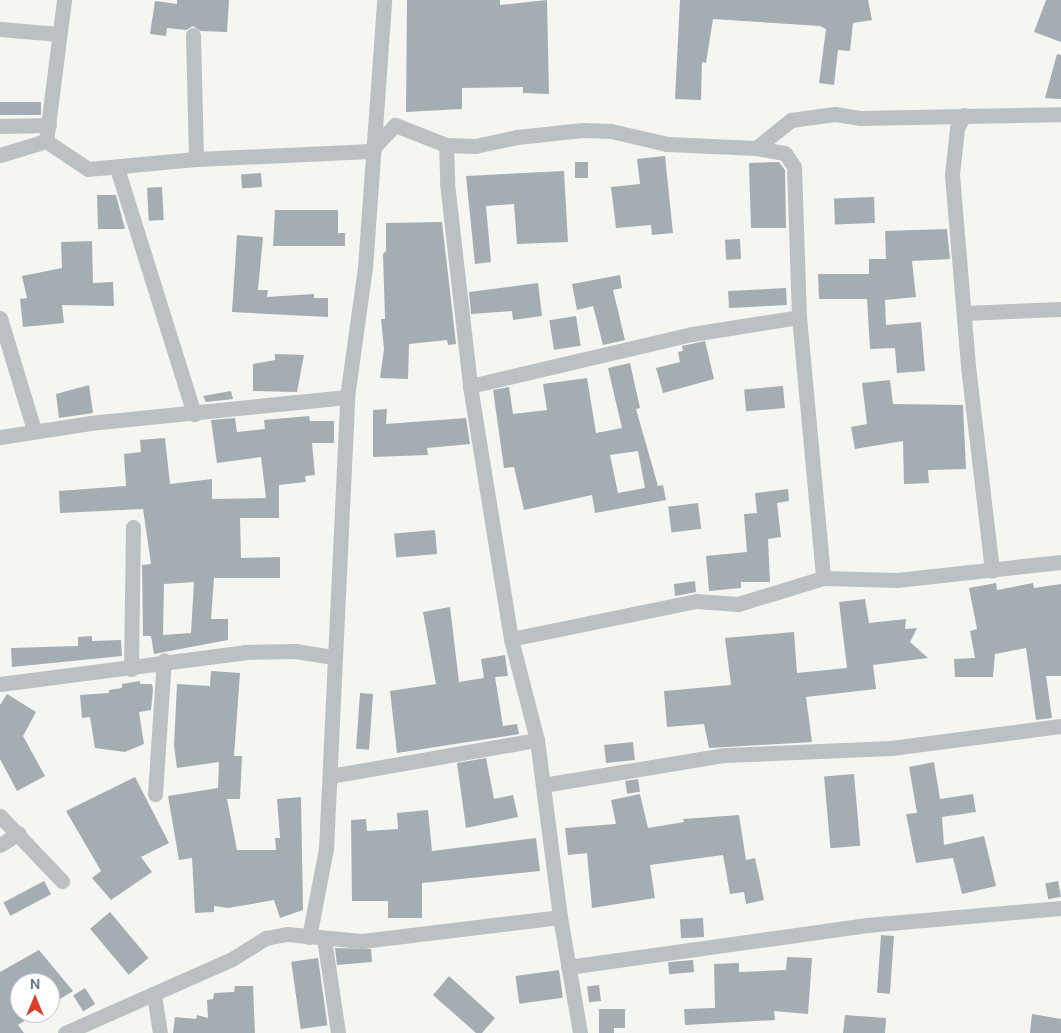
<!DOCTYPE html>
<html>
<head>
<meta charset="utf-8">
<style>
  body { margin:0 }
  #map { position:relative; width:1061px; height:1033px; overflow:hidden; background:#f5f5f1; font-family:"DM Sans",sans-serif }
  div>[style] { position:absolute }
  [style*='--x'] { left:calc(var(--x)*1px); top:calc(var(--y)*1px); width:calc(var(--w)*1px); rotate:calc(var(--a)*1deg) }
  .building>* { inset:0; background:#a4aeb2; transform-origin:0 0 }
  .minor>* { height:15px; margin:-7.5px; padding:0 7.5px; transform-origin:7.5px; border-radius:7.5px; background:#bbc1c3 }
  span { translate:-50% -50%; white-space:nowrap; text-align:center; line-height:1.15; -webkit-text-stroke:5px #fff; paint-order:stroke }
  .north { position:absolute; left:10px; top:973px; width:50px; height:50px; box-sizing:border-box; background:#fff; border:1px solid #c1c9cd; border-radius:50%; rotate:0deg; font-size:14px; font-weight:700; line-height:20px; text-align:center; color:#657881 }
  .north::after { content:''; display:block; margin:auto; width:18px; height:22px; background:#db3f2b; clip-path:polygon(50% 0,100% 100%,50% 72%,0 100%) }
</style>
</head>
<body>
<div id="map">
  <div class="building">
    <i style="clip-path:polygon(177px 0,229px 0,227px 32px,201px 31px,193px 26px,186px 30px,167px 28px,166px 36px,150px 34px,155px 1px,177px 4px)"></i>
    <i style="clip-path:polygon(407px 0,500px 0,500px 5px,547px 0,549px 94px,523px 93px,523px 87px,462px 88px,462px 109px,406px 112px)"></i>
    <i style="clip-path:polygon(680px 0,868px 0,872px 20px,853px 23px,850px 51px,838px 50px,834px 85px,819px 83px,826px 29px,820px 26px,713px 19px,706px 63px,702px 62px,701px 100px,675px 99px)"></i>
    <i style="clip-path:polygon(1046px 0,1061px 0,1061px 42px,1034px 32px)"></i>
    <i style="clip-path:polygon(1057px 54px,1061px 55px,1061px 99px,1045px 98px)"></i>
    <i style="left:0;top:102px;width:41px;height:13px"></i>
    <i style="clip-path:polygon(665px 156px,673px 233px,652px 235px,651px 225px,616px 228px,611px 187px,640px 184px,637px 159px)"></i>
    <i style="left:575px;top:162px;width:13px;height:16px"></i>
    <i style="clip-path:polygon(779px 162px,785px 170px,786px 228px,751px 228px,749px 163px)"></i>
    <i style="clip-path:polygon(564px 171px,568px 242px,517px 244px,514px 204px,486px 206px,491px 262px,475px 264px,466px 176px)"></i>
    <i style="left:261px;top:173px;width:14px;height:20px;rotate:86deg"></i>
    <i style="left:162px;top:187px;width:33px;height:15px;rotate:87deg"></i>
    <i style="clip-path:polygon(97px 195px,116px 195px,125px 229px,98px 229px)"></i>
    <i style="left:874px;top:197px;width:26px;height:40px;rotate:88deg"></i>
    <i style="clip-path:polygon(275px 210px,338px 210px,338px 233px,345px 233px,345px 246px,273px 246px)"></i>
    <i style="clip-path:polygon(442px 222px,456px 344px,448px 345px,447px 340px,409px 344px,408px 379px,380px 378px,384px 349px,381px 319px,385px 319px,383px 254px,386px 251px,386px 223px)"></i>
    <i style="clip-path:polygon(947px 229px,950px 259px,912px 261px,916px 297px,885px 300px,886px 325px,921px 322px,925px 371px,897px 373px,895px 348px,870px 349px,867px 299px,819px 299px,818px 274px,869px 274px,869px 259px,886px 259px,885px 231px)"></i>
    <i style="clip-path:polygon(237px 235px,263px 237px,258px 290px,268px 290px,267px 297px,314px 294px,314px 298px,328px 298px,328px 317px,232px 312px)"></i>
    <i style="left:740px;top:239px;width:20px;height:15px;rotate:87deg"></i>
    <i style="clip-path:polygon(92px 241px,93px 283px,113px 282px,114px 306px,62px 305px,64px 323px,23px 327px,20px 299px,27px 298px,22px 276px,62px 268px,61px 242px)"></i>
    <i style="clip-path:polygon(620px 275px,622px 288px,613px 290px,625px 340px,603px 345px,593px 306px,577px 310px,572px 284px)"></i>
    <i style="clip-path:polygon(538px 283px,542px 316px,513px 320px,512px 311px,471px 314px,469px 292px)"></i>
    <i style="left:786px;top:288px;width:17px;height:58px;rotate:87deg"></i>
    <i style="left:576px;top:316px;width:30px;height:27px;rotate:81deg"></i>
    <i style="clip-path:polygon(705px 341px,714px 379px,663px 393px,656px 368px,680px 362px,678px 352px,683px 351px,682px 346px)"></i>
    <i style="clip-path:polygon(275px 354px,304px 355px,297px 392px,253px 391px,253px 364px,275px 360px)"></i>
    <i style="clip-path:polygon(evenodd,630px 363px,640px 408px,636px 409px,658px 486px,663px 485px,666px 500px,595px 513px,592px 495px,524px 510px,514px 467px,504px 468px,493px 390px,509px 387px,513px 414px,547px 410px,543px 384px,587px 378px,596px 433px,622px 428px,608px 368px,630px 363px,638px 451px,645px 488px,618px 493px,610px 455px,638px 451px)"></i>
    <i style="clip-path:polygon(890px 380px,893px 404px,963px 405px,966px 469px,928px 470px,929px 483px,904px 484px,903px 441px,855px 449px,851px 427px,867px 424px,862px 383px)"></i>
    <i style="clip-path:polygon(89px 385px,93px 413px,59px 418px,56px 394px)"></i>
    <i style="left:783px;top:386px;width:22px;height:39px;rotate:85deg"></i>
    <i style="clip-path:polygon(231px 391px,233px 399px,206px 402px,203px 396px)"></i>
    <i style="clip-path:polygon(387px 409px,386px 424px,466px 418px,470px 444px,427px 448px,428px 455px,373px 457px,373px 410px)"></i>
    <i style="clip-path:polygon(evenodd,309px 416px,310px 421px,334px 421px,334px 443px,312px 443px,315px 475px,305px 476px,306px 482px,279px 485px,279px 518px,240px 518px,241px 558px,280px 557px,280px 578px,214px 578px,211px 619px,228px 619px,228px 640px,154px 654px,151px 636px,143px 636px,142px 565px,151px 564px,143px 509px,60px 513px,59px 491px,126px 486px,124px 454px,141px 452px,140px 440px,165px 438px,170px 484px,212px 479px,212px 499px,266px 498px,261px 457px,217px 463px,211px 420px,235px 418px,237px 432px,265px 429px,264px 420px,309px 416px,194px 582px,191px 633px,163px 635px,164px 584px,194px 582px)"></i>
    <i style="clip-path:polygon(788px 489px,789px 501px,777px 503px,781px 537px,768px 539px,770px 582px,741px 582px,741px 588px,709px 591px,706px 556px,747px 552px,744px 514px,757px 513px,755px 493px)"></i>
    <i style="left:698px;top:503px;width:26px;height:30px;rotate:83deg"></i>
    <i style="left:435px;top:530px;width:24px;height:41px;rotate:85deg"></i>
    <i style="clip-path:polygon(695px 581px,696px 592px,675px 596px,674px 584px)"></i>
    <i style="clip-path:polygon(996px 583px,997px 590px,1033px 583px,1034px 588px,1061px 584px,1061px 676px,1046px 676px,1052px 718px,1036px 720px,1026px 648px,995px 654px,993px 677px,955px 677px,954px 659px,975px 658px,970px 631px,977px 629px,969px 588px)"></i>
    <i style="clip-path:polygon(865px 599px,869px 623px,906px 619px,905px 629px,917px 628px,910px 642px,928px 658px,873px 665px,876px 689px,806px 697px,812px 742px,709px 748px,704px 724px,667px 727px,664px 691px,731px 685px,725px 638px,794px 632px,797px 673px,847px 668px,839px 602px)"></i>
    <i style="clip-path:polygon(450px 607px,459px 682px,484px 678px,481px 659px,505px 655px,508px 676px,495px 677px,503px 726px,517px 724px,519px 734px,397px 753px,390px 691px,436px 684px,423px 612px)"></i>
    <i style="clip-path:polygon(92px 636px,92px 641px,121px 640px,122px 656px,12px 667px,11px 648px,78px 646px,78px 637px)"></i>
    <i style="clip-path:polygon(211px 671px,240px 673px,234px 756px,242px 756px,240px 799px,227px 799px,237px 850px,276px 850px,275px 838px,280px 838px,277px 799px,301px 797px,303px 910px,280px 918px,274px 900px,228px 908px,214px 906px,214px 912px,195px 913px,192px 858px,179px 860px,168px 796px,218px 788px,219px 762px,177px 768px,174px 746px,177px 684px,210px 686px)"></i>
    <i style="clip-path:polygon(140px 681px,140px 684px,152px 684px,153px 690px,151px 710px,139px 712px,144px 744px,125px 752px,95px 748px,90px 717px,82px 718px,80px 695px,109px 693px,109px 690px,122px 688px,122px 684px)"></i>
    <i style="left:360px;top:693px;width:13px;height:56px;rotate:4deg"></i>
    <i style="clip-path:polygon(7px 694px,36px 712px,23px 736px,45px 776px,17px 791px,0 759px,0 705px)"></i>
    <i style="left:633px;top:742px;width:18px;height:29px;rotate:84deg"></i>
    <i style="clip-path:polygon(486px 758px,494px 799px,513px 795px,518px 817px,466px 828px,457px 763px)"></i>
    <i style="clip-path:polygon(934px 762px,940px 799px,973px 794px,976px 812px,942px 817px,944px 845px,984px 836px,996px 886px,962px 894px,953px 858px,916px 863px,906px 814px,917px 813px,909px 767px)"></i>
    <i style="left:854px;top:774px;width:72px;height:30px;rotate:85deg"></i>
    <i style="clip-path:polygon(135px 777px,169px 843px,141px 857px,152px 872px,111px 900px,92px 878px,101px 871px,66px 811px)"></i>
    <i style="left:638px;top:779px;width:13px;height:13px;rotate:81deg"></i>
    <i style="clip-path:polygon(640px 794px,648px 828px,684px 822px,683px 819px,739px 815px,746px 860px,755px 858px,764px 900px,746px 904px,744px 892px,730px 894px,723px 855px,650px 865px,655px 898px,592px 908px,587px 853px,568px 855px,565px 828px,616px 824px,611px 800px)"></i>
    <i style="clip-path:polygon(428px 810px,432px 851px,536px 838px,540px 871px,422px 883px,422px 918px,388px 918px,388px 901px,352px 901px,351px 820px,366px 819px,367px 831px,398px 829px,397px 813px)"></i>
    <i style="left:44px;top:881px;width:15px;height:46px;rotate:62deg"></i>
    <i style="left:1058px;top:881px;width:16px;height:13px;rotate:79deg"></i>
    <i style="left:110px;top:912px;width:60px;height:26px;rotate:50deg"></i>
    <i style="left:703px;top:918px;width:19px;height:23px;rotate:87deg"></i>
    <i style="left:881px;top:935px;width:13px;height:58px;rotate:4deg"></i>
    <i style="clip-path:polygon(335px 948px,371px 949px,372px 962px,337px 965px)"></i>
    <i style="clip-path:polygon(39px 950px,73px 991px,50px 1005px,50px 983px,20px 983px,20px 1013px,37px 1013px,18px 1025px,24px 1033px,0 1033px,0 972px)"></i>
    <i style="clip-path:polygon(787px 957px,812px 958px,808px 1014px,774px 1011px,775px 1020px,685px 1025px,684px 1009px,715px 1008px,714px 964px,739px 963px,739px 972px,786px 970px)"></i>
    <i style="left:318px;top:958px;width:68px;height:27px;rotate:82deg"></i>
    <i style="left:693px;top:960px;width:12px;height:25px;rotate:85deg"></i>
    <i style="left:559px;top:970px;width:28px;height:44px;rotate:82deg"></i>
    <i style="clip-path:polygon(449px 976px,495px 1018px,482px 1033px,476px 1033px,433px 995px)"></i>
    <i style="left:599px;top:985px;width:16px;height:12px;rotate:83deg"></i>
    <i style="clip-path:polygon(235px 986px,253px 986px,255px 1033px,173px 1033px,175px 1017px,196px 1019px,197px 1015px,208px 1018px,207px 1000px,213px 999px,214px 993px,234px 992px)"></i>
    <i style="left:85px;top:988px;width:19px;height:14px;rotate:58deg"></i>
    <i style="clip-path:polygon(599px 1009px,625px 1009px,625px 1028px,614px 1028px,614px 1033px,599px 1033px)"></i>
    <i style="clip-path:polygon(1032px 1014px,1061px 1019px,1061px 1033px,1030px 1033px)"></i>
    <i style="clip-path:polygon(845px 1015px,886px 1018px,885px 1033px,843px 1033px)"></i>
  </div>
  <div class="minor">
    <i style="--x:0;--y:29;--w:59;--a:4.8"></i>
    <i style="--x:193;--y:35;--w:124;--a:88.6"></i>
    <i style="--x:964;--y:115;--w:15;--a:118"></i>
    <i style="--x:957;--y:128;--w:47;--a:96.1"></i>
    <i style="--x:952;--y:175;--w:192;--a:85.2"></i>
    <i style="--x:968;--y:366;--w:206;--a:83.3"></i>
    <i style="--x:0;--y:126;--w:49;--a:-1.2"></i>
    <i style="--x:46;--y:141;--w:142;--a:-82.7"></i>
    <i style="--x:446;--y:145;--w:29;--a:2"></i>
    <i style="--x:475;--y:146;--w:43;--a:-12.1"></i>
    <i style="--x:517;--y:137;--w:66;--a:-6.1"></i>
    <i style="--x:583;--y:130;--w:28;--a:2"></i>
    <i style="--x:611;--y:131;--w:57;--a:13.1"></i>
    <i style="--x:667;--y:144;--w:89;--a:2.6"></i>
    <i style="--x:756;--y:148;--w:29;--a:10"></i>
    <i style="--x:785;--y:153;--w:17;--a:57"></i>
    <i style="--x:794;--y:167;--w:150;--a:88.1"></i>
    <i style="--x:799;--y:317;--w:262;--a:84.7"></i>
    <i style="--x:756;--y:148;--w:45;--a:-38.7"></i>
    <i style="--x:791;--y:120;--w:44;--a:-7.8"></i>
    <i style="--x:835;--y:114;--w:25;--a:9"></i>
    <i style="--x:860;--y:118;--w:201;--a:-1.1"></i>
    <i style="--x:0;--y:155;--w:48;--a:-16.9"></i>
    <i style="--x:46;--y:141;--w:50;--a:33.7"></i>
    <i style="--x:88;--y:169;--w:108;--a:-5.3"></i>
    <i style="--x:196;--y:159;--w:174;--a:-2.6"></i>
    <i style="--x:370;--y:151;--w:36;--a:-46"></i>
    <i style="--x:395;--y:125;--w:55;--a:21.4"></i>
    <i style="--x:446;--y:145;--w:38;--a:88"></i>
    <i style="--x:447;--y:183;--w:204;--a:83.5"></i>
    <i style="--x:470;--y:386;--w:256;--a:80.8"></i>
    <i style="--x:511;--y:639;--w:104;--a:75.6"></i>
    <i style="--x:537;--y:740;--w:178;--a:82.6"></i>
    <i style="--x:560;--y:917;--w:118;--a:80.2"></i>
    <i style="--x:117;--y:168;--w:258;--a:72.6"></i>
    <i style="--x:964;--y:313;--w:97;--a:-2.4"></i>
    <i style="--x:0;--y:318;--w:117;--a:73.1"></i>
    <i style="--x:470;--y:386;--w:228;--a:-13.2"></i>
    <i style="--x:692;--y:334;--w:108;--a:-9"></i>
    <i style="--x:0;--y:437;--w:91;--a:-8.8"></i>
    <i style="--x:90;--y:423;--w:258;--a:-5.8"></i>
    <i style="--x:511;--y:639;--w:189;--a:-11.6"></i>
    <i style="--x:696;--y:601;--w:42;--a:4.1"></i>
    <i style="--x:738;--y:604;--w:89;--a:-17"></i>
    <i style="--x:823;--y:578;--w:74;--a:1.5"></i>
    <i style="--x:897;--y:580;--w:165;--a:-6.3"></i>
    <i style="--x:131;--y:669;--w:142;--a:-89.2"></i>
    <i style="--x:0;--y:684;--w:247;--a:-7.4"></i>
    <i style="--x:245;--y:652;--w:50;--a:-1.1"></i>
    <i style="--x:295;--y:651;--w:39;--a:9"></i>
    <i style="--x:330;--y:776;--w:210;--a:-9.9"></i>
    <i style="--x:543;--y:785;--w:184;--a:-9.4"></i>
    <i style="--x:725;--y:755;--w:166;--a:-2.4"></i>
    <i style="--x:891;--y:748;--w:171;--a:-7.4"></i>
    <i style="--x:155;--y:794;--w:134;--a:-86.2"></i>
    <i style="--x:0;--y:816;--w:90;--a:46.4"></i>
    <i style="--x:0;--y:845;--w:22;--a:-32"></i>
    <i style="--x:309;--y:937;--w:90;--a:-79.1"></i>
    <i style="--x:326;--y:849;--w:452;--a:-87.3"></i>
    <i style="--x:347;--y:397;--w:130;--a:-82.1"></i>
    <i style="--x:365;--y:268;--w:269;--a:-85.9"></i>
    <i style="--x:324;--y:938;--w:96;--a:81.6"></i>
    <i style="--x:568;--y:967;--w:302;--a:-8"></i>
    <i style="--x:867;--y:925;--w:195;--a:-5"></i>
    <i style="--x:154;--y:995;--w:38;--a:81"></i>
    <i style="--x:65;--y:1033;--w:183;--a:-23.9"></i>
    <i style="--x:232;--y:959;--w:40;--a:-32"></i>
    <i style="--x:266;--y:938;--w:21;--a:-11"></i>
    <i style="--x:287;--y:934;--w:75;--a:5.3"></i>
    <i style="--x:362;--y:941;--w:199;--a:-6.9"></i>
  </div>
  <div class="north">N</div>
</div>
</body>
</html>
